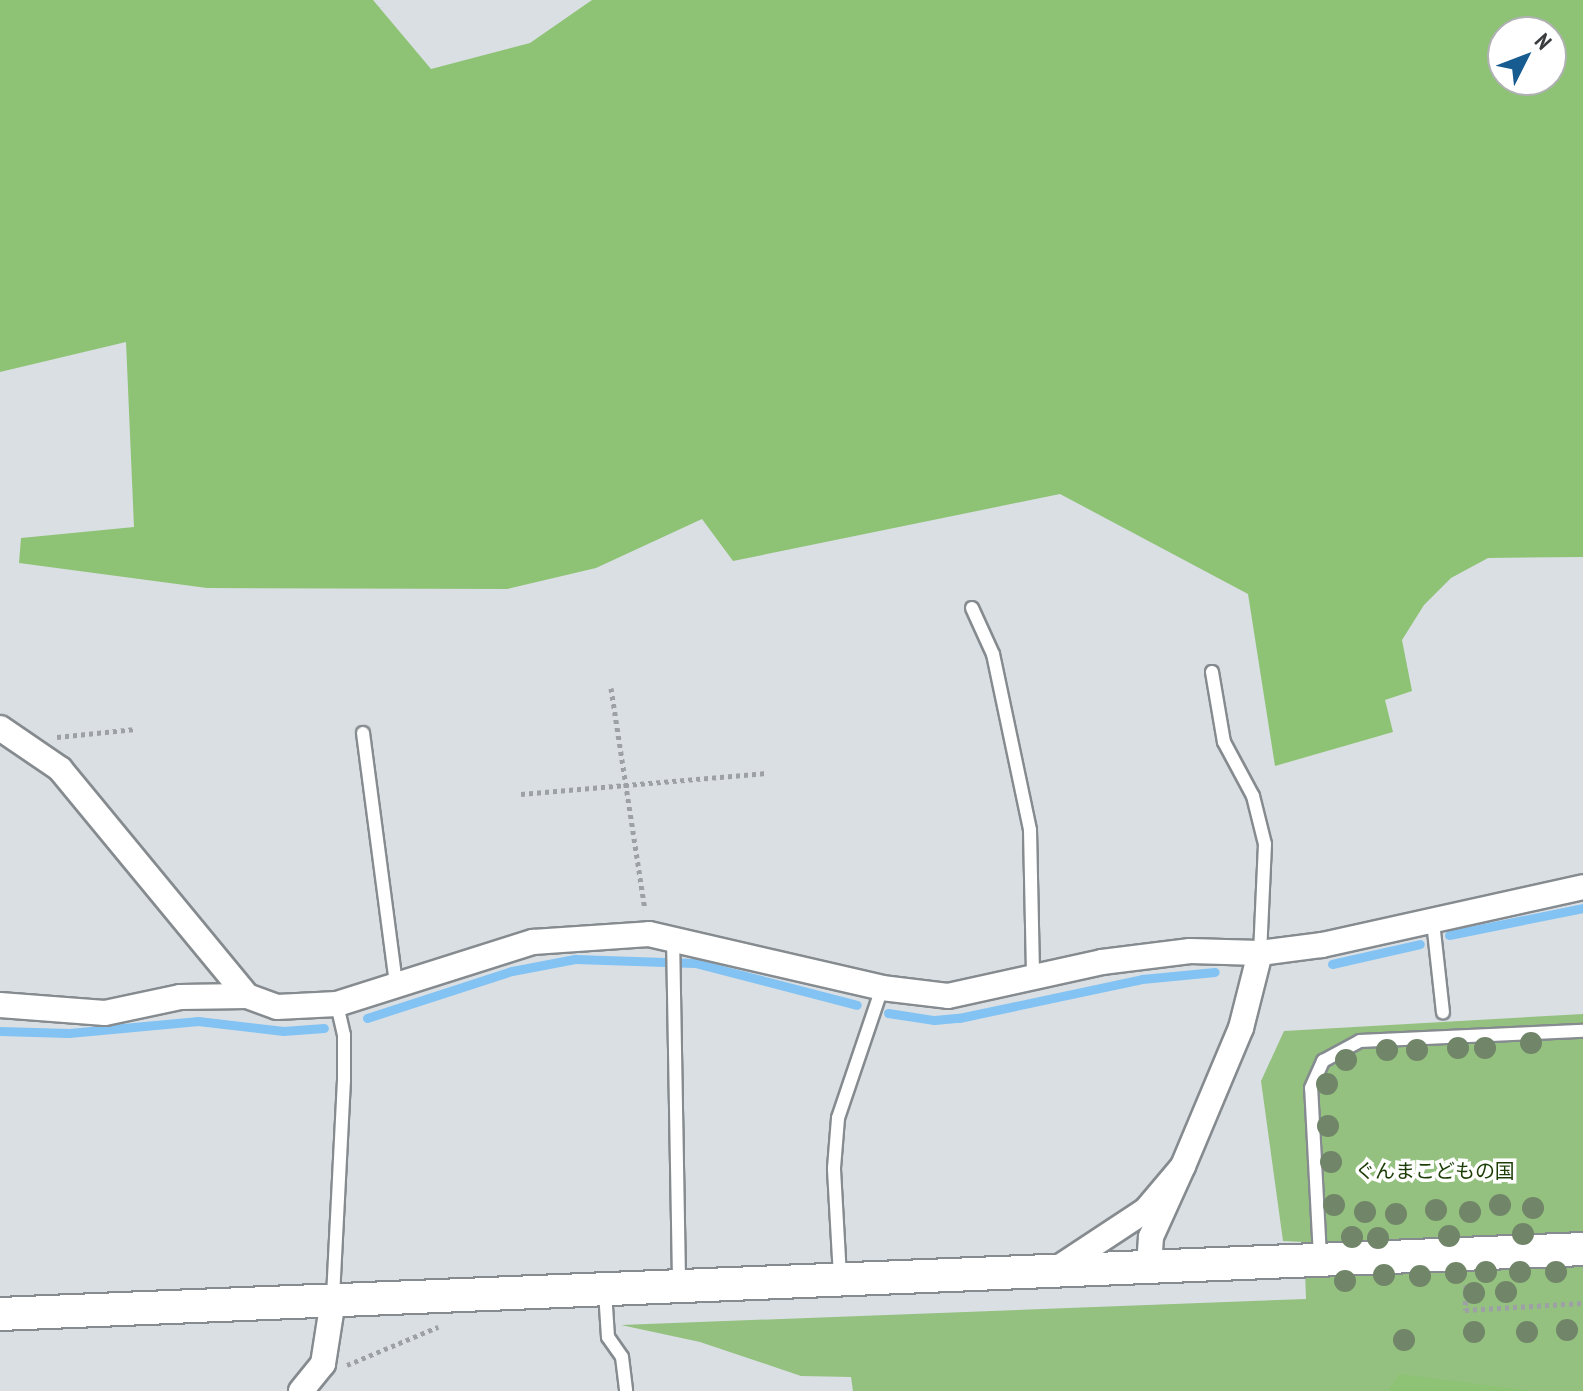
<!DOCTYPE html>
<html>
<head>
<meta charset="utf-8">
<style>
  body { margin:0 }
  #map { position:relative; width:1583px; height:1391px; overflow:hidden; background:#dadfe4; font-family:"PT Sans Narrow","Noto Sans JP",sans-serif }
  div>[style] { position:absolute }
  [style*='--x'] { left:calc(var(--x)*1px); top:calc(var(--y)*1px); width:calc(var(--w)*1px); rotate:calc(var(--a)*1deg) }
  .green>* { inset:0; background:#94c17f }
  .forest>* { inset:0; background:#8ec375 }
  .stream>* { height:9px; margin:-4.5px; padding:0 4.5px; transform-origin:4.5px; border-radius:4.5px; background:#82c3f3 }
  .path>* { height:5px; margin-top:-2.5px; transform-origin:0; background:repeating-linear-gradient(90deg,#9da1a5 0 4px,transparent 0 8px) }
  .roads { filter:drop-shadow(2px 0 #858b8f) drop-shadow(-2px 0 #858b8f) drop-shadow(0 2px #858b8f) drop-shadow(0 -2px #858b8f) }
  .lane>* { height:12px; margin:-6px; padding:0 6px; transform-origin:6px; border-radius:6px; background:#fff }
  .street>* { height:24px; margin:-12px; padding:0 12px; transform-origin:12px; border-radius:12px; background:#fff }
  .secondary>* { height:32px; margin:-16px; padding:0 16px; transform-origin:16px; border-radius:16px; background:#fff }
  .trees>* { width:22px; height:22px; margin:-11px; border-radius:50%; background:#718569 }
  span { translate:-50% -50%; white-space:nowrap; text-align:center; line-height:1.15; -webkit-text-stroke:7px #fff; paint-order:stroke }
  .park-label { font-size:20px; color:#1b3c04 }
  .north { position:absolute; left:1487px; top:16px; width:80px; height:80px; box-sizing:border-box; background:#fff; border:2px solid #b0b1b2; border-radius:50%; rotate:48deg; font-size:22px; font-weight:700; line-height:32px; text-align:center; color:#3a3c3e }
  .north::after { content:''; display:block; margin:auto; width:28px; height:36px; background:#175c91; clip-path:polygon(50% 0,100% 100%,50% 72%,0 100%) }
</style>
</head>
<body>
<div id="map">
  <div class="green">
    <i style="clip-path:polygon(1583px 1014px,1583px 1391px,853px 1391px,851px 1377px,801px 1376px,700px 1342px,621px 1325px,1306px 1299px,1304px 1242px,1283px 1241px,1261px 1081px,1284px 1031px)"></i>
  </div>
  <div class="forest">
    <i style="clip-path:polygon(evenodd,0 0,373px 0,431px 69px,530px 43px,592px 0,1583px 0,1583px 557px,1488px 558px,1451px 578px,1424px 605px,1402px 640px,1412px 691px,1385px 700px,1393px 732px,1275px 766px,1248px 594px,1060px 494px,733px 561px,702px 519px,596px 568px,507px 589px,207px 588px,19px 563px,21px 538px,134px 527px,126px 342px,0 372px,0 0,1551px 32px,1551px 80px,1503px 80px,1503px 32px,1551px 32px)"></i>
    <i style="clip-path:polygon(1399px 1374px,1531px 1391px,1388px 1391px)"></i>
  </div>
  <div class="stream">
    <i style="--x:1449;--y:935;--w:137;--a:-11.4"></i>
    <i style="--x:1332;--y:964;--w:90;--a:-12.8"></i>
    <i style="--x:888;--y:1013;--w:47;--a:8.7"></i>
    <i style="--x:934;--y:1020;--w:25;--a:-5"></i>
    <i style="--x:959;--y:1018;--w:187;--a:-12"></i>
    <i style="--x:1142;--y:979;--w:73;--a:-5.5"></i>
    <i style="--x:367;--y:1018;--w:152;--a:-18"></i>
    <i style="--x:512;--y:971;--w:64;--a:-10.8"></i>
    <i style="--x:575;--y:959;--w:120;--a:1.9"></i>
    <i style="--x:695;--y:963;--w:167;--a:14.5"></i>
    <i style="--x:0;--y:1031;--w:69;--a:1.7"></i>
    <i style="--x:69;--y:1033;--w:130;--a:-5.3"></i>
    <i style="--x:198;--y:1021;--w:86;--a:6.7"></i>
    <i style="--x:283;--y:1031;--w:41;--a:-4.2"></i>
  </div>
  <div class="path">
    <i style="--x:611;--y:688;--w:224;--a:81.3"></i>
    <i style="--x:57;--y:737;--w:79;--a:-5.8"></i>
    <i style="--x:521;--y:794;--w:246;--a:-4.9"></i>
    <i style="--x:1466;--y:1285;--w:25;--a:92"></i>
    <i style="--x:1465;--y:1310;--w:118;--a:-3.4"></i>
    <i style="--x:347;--y:1365;--w:99;--a:-22.7"></i>
  </div>
  <div class="roads">
    <div class="lane">
      <i style="--x:972;--y:608;--w:51;--a:65.5"></i>
      <i style="--x:993;--y:654;--w:180;--a:78.1"></i>
      <i style="--x:1030;--y:830;--w:145;--a:88.8"></i>
      <i style="--x:1212;--y:672;--w:71;--a:80.3"></i>
      <i style="--x:1224;--y:742;--w:61;--a:61.8"></i>
      <i style="--x:1253;--y:796;--w:49;--a:76"></i>
      <i style="--x:1265;--y:844;--w:109;--a:92.6"></i>
      <i style="--x:363;--y:733;--w:253;--a:82.5"></i>
      <i style="--x:1433;--y:922;--w:91;--a:83.7"></i>
      <i style="--x:673;--y:936;--w:349;--a:89"></i>
      <i style="--x:1320;--y:1257;--w:169;--a:-93"></i>
      <i style="--x:1311;--y:1088;--w:30;--a:-66"></i>
      <i style="--x:1323;--y:1061;--w:42;--a:-28.4"></i>
      <i style="--x:1360;--y:1041;--w:223;--a:-2.6"></i>
      <i style="--x:840;--y:1277;--w:109;--a:-93.2"></i>
      <i style="--x:834;--y:1168;--w:50;--a:-85.4"></i>
      <i style="--x:838;--y:1118;--w:137;--a:-71.3"></i>
      <i style="--x:605;--y:1291;--w:46;--a:86.3"></i>
      <i style="--x:608;--y:1337;--w:24;--a:55"></i>
      <i style="--x:622;--y:1357;--w:34;--a:83"></i>
      <i style="--x:333;--y:1297;--w:216;--a:-87.1"></i>
      <i style="--x:344;--y:1081;--w:46;--a:-90"></i>
      <i style="--x:344;--y:1035;--w:32;--a:-103"></i>
    </div>
    <div class="street">
      <i style="--x:0;--y:728;--w:73;--a:34.3"></i>
      <i style="--x:60;--y:769;--w:294;--a:50.5"></i>
      <i style="--x:247;--y:996;--w:32;--a:20"></i>
      <i style="--x:277;--y:1007;--w:60;--a:-2.9"></i>
      <i style="--x:337;--y:1004;--w:206;--a:-17.6"></i>
      <i style="--x:533;--y:942;--w:116;--a:-3.9"></i>
      <i style="--x:649;--y:934;--w:239;--a:13"></i>
      <i style="--x:882;--y:988;--w:66;--a:6.9"></i>
      <i style="--x:948;--y:996;--w:158;--a:-12.4"></i>
      <i style="--x:1102;--y:962;--w:89;--a:-7.1"></i>
      <i style="--x:1190;--y:951;--w:70;--a:1.6"></i>
      <i style="--x:1260;--y:953;--w:63;--a:-7.4"></i>
      <i style="--x:1322;--y:945;--w:267;--a:-12.5"></i>
      <i style="--x:0;--y:1005;--w:105;--a:4.4"></i>
      <i style="--x:105;--y:1013;--w:77;--a:-12"></i>
      <i style="--x:180;--y:997;--w:67;--a:-0.9"></i>
      <i style="--x:1183;--y:1166;--w:150;--a:-67.2"></i>
      <i style="--x:1241;--y:1028;--w:77;--a:-75.8"></i>
      <i style="--x:1055;--y:1270;--w:109;--a:-33.4"></i>
      <i style="--x:1146;--y:1210;--w:57;--a:-49.9"></i>
      <i style="--x:1183;--y:1166;--w:78;--a:114.3"></i>
      <i style="--x:1151;--y:1237;--w:32;--a:94"></i>
      <i style="--x:301;--y:1391;--w:35;--a:-51"></i>
      <i style="--x:323;--y:1364;--w:65;--a:-81.1"></i>
    </div>
    <div class="secondary">
      <i style="--x:0;--y:1314;--w:1584;--a:-2.35"></i>
    </div>
  </div>
  <div class="trees">
    <i style="left:1531px;top:1043px"></i>
    <i style="left:1458px;top:1048px"></i>
    <i style="left:1485px;top:1048px"></i>
    <i style="left:1387px;top:1050px"></i>
    <i style="left:1417px;top:1050px"></i>
    <i style="left:1346px;top:1060px"></i>
    <i style="left:1327px;top:1084px"></i>
    <i style="left:1328px;top:1126px"></i>
    <i style="left:1331px;top:1162px"></i>
    <i style="left:1334px;top:1205px"></i>
    <i style="left:1500px;top:1205px"></i>
    <i style="left:1533px;top:1208px"></i>
    <i style="left:1436px;top:1210px"></i>
    <i style="left:1365px;top:1212px"></i>
    <i style="left:1470px;top:1212px"></i>
    <i style="left:1396px;top:1214px"></i>
    <i style="left:1523px;top:1234px"></i>
    <i style="left:1449px;top:1236px"></i>
    <i style="left:1352px;top:1237px"></i>
    <i style="left:1378px;top:1238px"></i>
    <i style="left:1486px;top:1272px"></i>
    <i style="left:1520px;top:1272px"></i>
    <i style="left:1556px;top:1272px"></i>
    <i style="left:1456px;top:1273px"></i>
    <i style="left:1384px;top:1275px"></i>
    <i style="left:1420px;top:1276px"></i>
    <i style="left:1345px;top:1281px"></i>
    <i style="left:1506px;top:1292px"></i>
    <i style="left:1474px;top:1293px"></i>
    <i style="left:1567px;top:1330px"></i>
    <i style="left:1474px;top:1332px"></i>
    <i style="left:1527px;top:1332px"></i>
    <i style="left:1404px;top:1340px"></i>
  </div>
  <div class="park-label">
    <span style="left:1435px;top:1171px">ぐんまこどもの国</span>
  </div>
  <div class="north">N</div>
</div>
</body>
</html>
